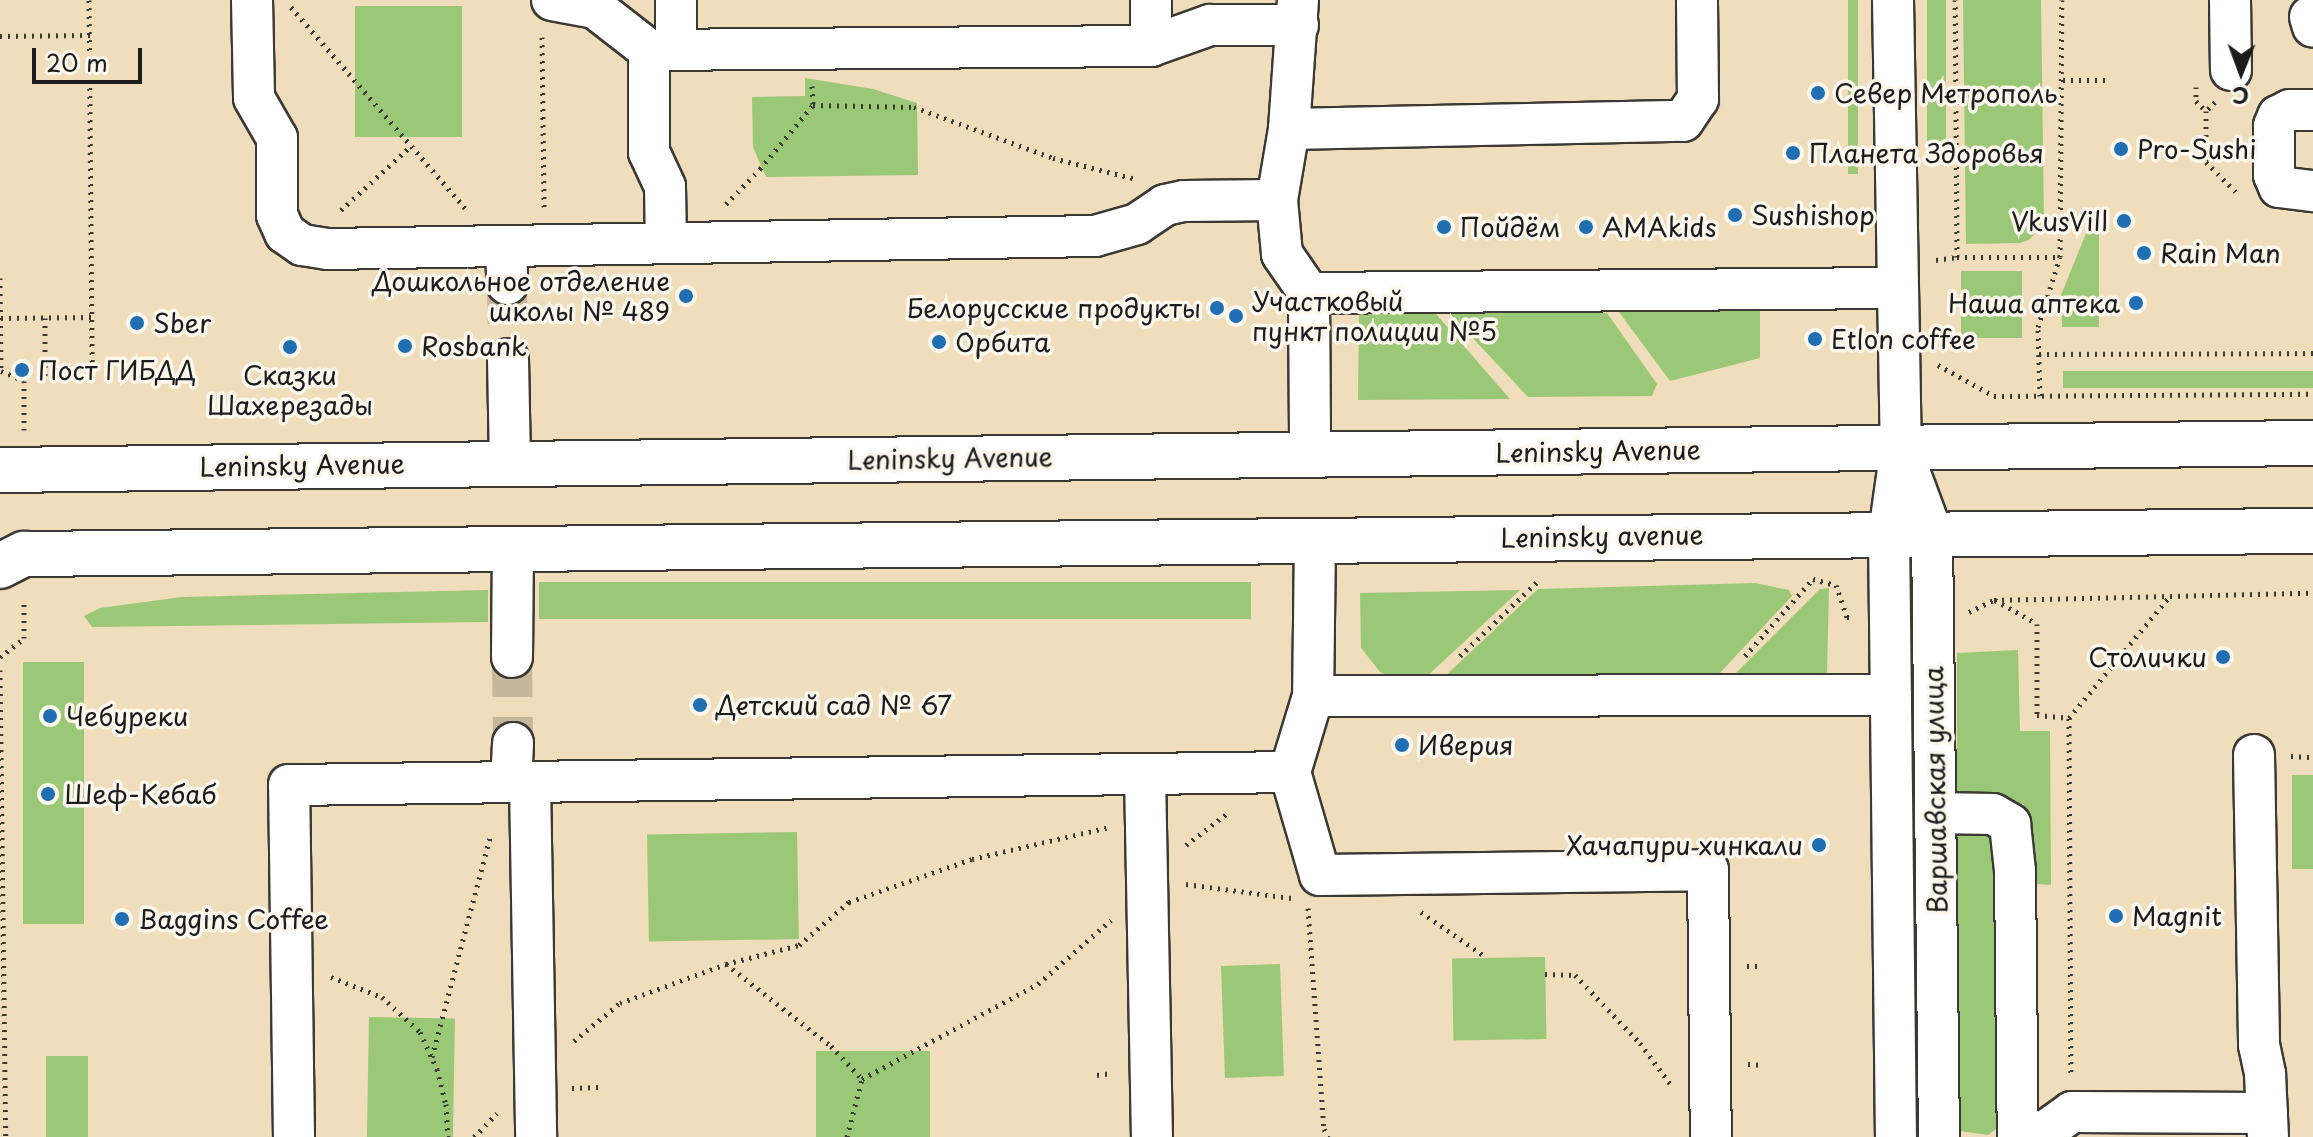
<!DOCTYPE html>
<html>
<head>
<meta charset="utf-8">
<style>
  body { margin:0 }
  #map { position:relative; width:2313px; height:1137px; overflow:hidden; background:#f0ddbb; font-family:"Playpen Sans",sans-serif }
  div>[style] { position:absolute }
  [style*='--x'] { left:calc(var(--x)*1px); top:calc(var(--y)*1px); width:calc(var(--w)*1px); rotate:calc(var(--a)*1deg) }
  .green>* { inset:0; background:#9bc876; transform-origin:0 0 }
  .minor-tunnel>* { height:40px; margin-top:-20px; transform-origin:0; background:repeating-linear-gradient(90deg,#c6b69b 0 40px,transparent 0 60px) }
  .path>* { height:5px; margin-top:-2.5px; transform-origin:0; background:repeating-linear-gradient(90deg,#3c3934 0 2px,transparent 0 8px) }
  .roads { filter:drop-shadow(2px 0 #3c3934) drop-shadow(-2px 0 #3c3934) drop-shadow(0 2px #3c3934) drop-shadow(0 -2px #3c3934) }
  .minor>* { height:40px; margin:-20px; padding:0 20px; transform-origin:20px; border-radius:20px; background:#fff }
  .major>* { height:44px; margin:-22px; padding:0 22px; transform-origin:22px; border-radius:22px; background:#fff }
  .dots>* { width:22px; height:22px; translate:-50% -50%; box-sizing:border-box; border:4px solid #fbf7ec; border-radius:50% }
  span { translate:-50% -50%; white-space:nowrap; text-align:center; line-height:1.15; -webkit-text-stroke:7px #fbf7ec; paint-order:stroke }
  .poi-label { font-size:26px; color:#1c1c1c }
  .left { translate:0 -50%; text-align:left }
  .right { translate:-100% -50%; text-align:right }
  .street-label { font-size:26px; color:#1c1c1c }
  .north { position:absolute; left:2201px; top:32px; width:80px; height:80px; -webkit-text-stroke:6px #fbf7ec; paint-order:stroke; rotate:181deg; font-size:22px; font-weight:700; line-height:32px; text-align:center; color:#1c1c1c }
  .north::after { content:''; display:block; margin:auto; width:28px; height:36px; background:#1c1c1c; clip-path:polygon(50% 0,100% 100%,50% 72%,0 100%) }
  .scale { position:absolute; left:32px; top:48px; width:110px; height:36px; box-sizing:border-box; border:4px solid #1c1c1c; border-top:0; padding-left:10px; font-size:24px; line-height:28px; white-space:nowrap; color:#1c1c1c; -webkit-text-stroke:6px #fbf7ec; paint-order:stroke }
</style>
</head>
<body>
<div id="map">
  <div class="green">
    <i style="left:1848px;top:0;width:10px;height:174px"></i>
    <i style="left:1927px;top:0;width:19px;height:155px"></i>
    <i style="clip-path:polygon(1963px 0,2041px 0,2044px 224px,2029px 240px,2020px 243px,1966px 244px)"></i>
    <i style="left:355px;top:6px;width:107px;height:131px"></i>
    <i style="clip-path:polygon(805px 78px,873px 89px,917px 103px,918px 175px,766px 177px,753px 147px,752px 97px,805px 96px)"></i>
    <i style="clip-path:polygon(2089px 226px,2099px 234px,2099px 327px,2062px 327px,2061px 295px)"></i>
    <i style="left:1961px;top:271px;width:61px;height:67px"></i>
    <i style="clip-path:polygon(1760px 310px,1760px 358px,1670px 381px,1619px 312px)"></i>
    <i style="clip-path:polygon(1449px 313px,1607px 313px,1657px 384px,1652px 396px,1528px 397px)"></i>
    <i style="clip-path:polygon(1359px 314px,1436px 314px,1510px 399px,1358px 400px)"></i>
    <i style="left:2313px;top:371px;width:17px;height:250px;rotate:90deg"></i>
    <i style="left:1251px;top:582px;width:37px;height:712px;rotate:90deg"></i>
    <i style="clip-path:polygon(1755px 583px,1789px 590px,1792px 596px,1718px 675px,1443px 678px,1538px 589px)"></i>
    <i style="clip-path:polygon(1829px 588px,1827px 674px,1734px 675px,1820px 589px)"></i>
    <i style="clip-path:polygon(488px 590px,488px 622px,92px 627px,84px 616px,100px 608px,182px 597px)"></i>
    <i style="clip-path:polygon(1520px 590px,1424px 679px,1392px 678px,1380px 672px,1361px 648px,1360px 593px)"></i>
    <i style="clip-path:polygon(2018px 650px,2020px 731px,2050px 731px,2051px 885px,2035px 884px,2025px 871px,2024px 804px,1966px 803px,1957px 798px,1957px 653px)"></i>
    <i style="left:84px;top:662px;width:262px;height:61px;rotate:90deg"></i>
    <i style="left:2292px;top:775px;width:21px;height:94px"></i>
    <i style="clip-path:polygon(1964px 825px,1999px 837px,2000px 1126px,1988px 1135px,1960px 1131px,1957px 831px)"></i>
    <i style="left:797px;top:832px;width:107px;height:150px;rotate:89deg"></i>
    <i style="left:1545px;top:957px;width:82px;height:93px;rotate:89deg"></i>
    <i style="left:1280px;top:964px;width:112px;height:59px;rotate:88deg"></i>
    <i style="left:369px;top:1017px;width:86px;height:120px;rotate:1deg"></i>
    <i style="left:816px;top:1051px;width:114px;height:86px"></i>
    <i style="left:46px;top:1056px;width:42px;height:81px"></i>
  </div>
  <div class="minor-tunnel">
    <i style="--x:507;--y:284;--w:75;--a:89.2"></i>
    <i style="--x:512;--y:657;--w:86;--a:89.3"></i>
  </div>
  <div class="path">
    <i style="--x:89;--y:0;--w:380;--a:89.5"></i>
    <i style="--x:291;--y:7;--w:266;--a:49.1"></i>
    <i style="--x:0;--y:36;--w:90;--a:-0.6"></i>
    <i style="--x:542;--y:37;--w:170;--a:89.3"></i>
    <i style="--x:2063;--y:80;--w:44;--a:0"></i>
    <i style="--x:812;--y:86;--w:19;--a:87"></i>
    <i style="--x:813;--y:105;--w:101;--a:1.1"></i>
    <i style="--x:914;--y:107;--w:148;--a:20.1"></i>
    <i style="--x:1053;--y:158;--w:86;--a:14.2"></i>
    <i style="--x:2196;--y:87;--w:14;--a:90"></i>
    <i style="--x:2196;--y:101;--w:14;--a:45"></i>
    <i style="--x:2215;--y:102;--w:13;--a:135"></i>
    <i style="--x:2206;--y:111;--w:51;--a:90"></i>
    <i style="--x:2206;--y:162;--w:47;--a:45"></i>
    <i style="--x:726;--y:204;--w:49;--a:-45.8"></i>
    <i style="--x:760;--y:169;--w:83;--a:-50.4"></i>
    <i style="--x:341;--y:210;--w:95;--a:-42.4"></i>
    <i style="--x:1957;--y:257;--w:103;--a:0"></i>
    <i style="--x:1936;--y:260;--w:21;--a:-8"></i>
    <i style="--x:1957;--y:257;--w:257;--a:-90.4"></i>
    <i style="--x:0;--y:278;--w:93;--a:89.4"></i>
    <i style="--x:1;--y:371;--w:25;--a:23"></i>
    <i style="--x:24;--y:381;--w:49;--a:90"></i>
    <i style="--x:1;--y:318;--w:91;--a:-0.6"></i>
    <i style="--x:45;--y:318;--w:63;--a:90"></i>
    <i style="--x:2039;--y:354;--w:274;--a:-0.2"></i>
    <i style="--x:1938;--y:365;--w:64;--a:29"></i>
    <i style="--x:1994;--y:396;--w:319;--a:-0.4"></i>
    <i style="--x:2040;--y:396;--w:69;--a:-91.7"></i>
    <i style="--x:2038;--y:327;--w:73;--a:-72.6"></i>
    <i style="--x:2060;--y:257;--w:257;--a:-89.6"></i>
    <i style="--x:1813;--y:579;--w:24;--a:15"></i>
    <i style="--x:1836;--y:585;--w:34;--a:71"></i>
    <i style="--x:1847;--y:617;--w:5;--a:0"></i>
    <i style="--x:1995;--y:600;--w:48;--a:29.7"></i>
    <i style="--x:2037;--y:624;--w:91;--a:90"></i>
    <i style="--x:2037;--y:715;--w:32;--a:5"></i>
    <i style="--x:2069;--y:718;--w:158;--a:-50.4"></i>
    <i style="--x:1969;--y:612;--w:28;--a:-26"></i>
    <i style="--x:1994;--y:600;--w:319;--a:-1.3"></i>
    <i style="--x:1460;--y:656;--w:108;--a:-43.9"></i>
    <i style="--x:1745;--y:656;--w:103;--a:-48.6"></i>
    <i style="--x:0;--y:657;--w:31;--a:-38"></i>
    <i style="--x:24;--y:638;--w:38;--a:-90"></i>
    <i style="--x:0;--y:670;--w:467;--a:89.3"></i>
    <i style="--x:2069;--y:718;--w:358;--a:89.7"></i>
    <i style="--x:2291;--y:756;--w:22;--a:3"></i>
    <i style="--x:1186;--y:845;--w:54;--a:-37.5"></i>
    <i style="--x:1186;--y:884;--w:106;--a:7.6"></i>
    <i style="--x:1308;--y:908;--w:222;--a:85.9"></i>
    <i style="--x:1324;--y:1129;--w:9;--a:63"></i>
    <i style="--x:1421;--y:912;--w:79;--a:34.7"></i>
    <i style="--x:726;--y:964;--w:133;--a:38"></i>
    <i style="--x:831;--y:1046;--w:45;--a:46.8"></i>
    <i style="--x:1747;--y:966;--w:15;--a:0"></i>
    <i style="--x:1545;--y:974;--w:30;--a:2"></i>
    <i style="--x:1575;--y:975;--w:94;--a:46.3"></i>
    <i style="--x:1640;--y:1043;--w:52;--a:53.6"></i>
    <i style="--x:331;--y:977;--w:55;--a:21.4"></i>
    <i style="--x:382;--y:997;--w:52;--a:42.6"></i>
    <i style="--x:420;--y:1032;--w:41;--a:65.3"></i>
    <i style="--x:437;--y:1069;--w:36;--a:76"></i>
    <i style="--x:446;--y:1104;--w:33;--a:87"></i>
    <i style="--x:574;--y:1041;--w:60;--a:-39.6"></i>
    <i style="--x:620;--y:1003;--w:113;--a:-20.2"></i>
    <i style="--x:726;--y:964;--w:75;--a:-14.6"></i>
    <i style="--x:799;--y:945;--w:66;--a:-40.7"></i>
    <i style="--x:849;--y:902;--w:130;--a:-19.3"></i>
    <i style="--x:972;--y:859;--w:142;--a:-13.1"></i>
    <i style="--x:432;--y:1057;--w:231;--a:-75.2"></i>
    <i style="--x:1748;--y:1064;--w:15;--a:4"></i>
    <i style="--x:1097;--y:1075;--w:15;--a:-8"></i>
    <i style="--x:572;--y:1088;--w:27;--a:-2"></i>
    <i style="--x:474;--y:1137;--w:33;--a:-46"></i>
    <i style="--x:847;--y:1137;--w:60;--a:-75.5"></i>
    <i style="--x:862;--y:1079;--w:200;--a:-28.4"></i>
    <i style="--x:1038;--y:984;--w:97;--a:-41.2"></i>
  </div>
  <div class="roads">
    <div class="minor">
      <i style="--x:252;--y:0;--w:98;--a:88.8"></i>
      <i style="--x:254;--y:98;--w:46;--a:60.1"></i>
      <i style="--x:277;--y:138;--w:77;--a:90"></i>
      <i style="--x:277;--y:215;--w:20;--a:66"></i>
      <i style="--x:285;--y:233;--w:21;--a:35"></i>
      <i style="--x:302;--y:245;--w:26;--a:9"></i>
      <i style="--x:328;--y:249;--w:767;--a:-0.97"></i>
      <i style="--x:1095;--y:236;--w:44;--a:-15.9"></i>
      <i style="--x:1137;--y:224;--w:34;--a:-34"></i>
      <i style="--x:1165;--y:205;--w:19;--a:-12"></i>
      <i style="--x:1184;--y:201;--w:93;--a:-0.6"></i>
      <i style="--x:552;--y:0;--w:44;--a:10.5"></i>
      <i style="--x:595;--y:8;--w:68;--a:37.9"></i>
      <i style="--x:649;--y:50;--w:502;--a:-0.46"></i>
      <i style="--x:1151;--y:46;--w:63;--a:-19.6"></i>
      <i style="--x:1210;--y:25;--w:88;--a:0"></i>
      <i style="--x:676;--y:0;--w:49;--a:90"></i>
      <i style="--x:1151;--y:0;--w:46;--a:90"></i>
      <i style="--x:1298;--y:0;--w:129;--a:94"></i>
      <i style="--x:1289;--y:129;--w:72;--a:99.6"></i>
      <i style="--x:1277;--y:200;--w:54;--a:84.7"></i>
      <i style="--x:1282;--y:254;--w:47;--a:55.3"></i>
      <i style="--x:1309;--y:293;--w:162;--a:89.6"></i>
      <i style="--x:1893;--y:0;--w:448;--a:89"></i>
      <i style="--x:1901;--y:448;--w:86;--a:98"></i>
      <i style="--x:1889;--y:533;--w:604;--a:89.34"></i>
      <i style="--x:2230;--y:0;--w:70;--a:89.2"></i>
      <i style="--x:2310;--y:17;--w:10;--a:73"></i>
      <i style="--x:649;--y:50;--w:102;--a:90"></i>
      <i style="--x:649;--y:152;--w:38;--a:65"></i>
      <i style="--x:665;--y:187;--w:55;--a:89"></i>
      <i style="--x:2313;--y:110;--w:23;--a:180"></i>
      <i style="--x:2290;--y:110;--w:13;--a:153"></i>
      <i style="--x:2278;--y:116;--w:11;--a:112"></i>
      <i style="--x:2274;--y:126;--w:49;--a:90"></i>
      <i style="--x:2274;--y:175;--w:13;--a:67"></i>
      <i style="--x:2279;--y:187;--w:34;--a:7"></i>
      <i style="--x:1289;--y:129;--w:394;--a:-1.2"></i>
      <i style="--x:1683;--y:121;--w:27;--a:-56"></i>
      <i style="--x:1698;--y:99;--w:99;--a:-90.6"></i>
      <i style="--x:506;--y:246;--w:38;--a:88"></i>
      <i style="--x:1309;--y:293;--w:587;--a:-0.49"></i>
      <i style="--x:508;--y:359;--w:104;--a:88.9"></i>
      <i style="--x:1902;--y:452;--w:86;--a:69.7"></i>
      <i style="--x:1932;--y:533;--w:604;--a:89.34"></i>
      <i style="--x:1315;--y:540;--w:156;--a:90.7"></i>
      <i style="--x:1313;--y:696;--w:79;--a:106.8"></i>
      <i style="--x:1290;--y:772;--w:107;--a:73.8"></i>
      <i style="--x:1320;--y:875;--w:388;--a:-0.7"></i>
      <i style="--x:1708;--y:870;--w:267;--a:89.4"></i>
      <i style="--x:512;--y:657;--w:109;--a:-89.5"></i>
      <i style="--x:1313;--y:696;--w:578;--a:-0.1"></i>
      <i style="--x:2254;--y:755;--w:290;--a:89"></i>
      <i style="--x:2259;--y:1045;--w:30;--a:78"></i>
      <i style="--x:2265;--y:1074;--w:63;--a:87.3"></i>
      <i style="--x:1145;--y:775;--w:362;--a:88.9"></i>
      <i style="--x:511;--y:782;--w:39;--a:-87"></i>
      <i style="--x:530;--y:783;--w:354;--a:89"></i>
      <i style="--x:1935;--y:813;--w:58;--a:1"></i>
      <i style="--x:1993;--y:814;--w:20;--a:30"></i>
      <i style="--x:2010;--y:824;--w:47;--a:83.9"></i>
      <i style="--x:2015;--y:871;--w:266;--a:89.4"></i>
      <i style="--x:294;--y:1137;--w:352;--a:-90.8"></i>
      <i style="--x:289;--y:785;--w:1001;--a:-0.74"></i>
      <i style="--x:2037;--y:1137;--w:43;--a:-35.5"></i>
      <i style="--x:2072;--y:1112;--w:195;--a:0.3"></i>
    </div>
    <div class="major">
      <i style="--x:0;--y:470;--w:2313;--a:-0.67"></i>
      <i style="--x:0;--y:566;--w:27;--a:-27"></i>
      <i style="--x:24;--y:554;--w:2289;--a:-0.58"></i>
    </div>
  </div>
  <div class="dots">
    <i style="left:1818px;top:93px;background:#1f6fb2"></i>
    <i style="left:2121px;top:149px;background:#1f6fb2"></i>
    <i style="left:1793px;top:153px;background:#1f6fb2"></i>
    <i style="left:1735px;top:215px;background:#1f6fb2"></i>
    <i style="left:2124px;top:221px;background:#1f6fb2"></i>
    <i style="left:1444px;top:227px;background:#1f6fb2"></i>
    <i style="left:1586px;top:227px;background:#1f6fb2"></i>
    <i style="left:2144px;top:253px;background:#1f6fb2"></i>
    <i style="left:686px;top:296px;background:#1f6fb2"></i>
    <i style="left:2136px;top:303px;background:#1f6fb2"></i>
    <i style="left:1217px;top:308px;background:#1f6fb2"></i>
    <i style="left:1236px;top:316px;background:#1f6fb2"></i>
    <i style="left:137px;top:323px;background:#1f6fb2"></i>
    <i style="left:1815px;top:339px;background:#1f6fb2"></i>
    <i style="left:939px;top:342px;background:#1f6fb2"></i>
    <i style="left:405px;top:346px;background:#1f6fb2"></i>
    <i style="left:290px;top:347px;background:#1f6fb2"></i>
    <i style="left:22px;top:370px;background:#1f6fb2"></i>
    <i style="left:2223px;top:657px;background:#1f6fb2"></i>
    <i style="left:700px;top:705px;background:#1f6fb2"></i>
    <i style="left:50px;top:716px;background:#1f6fb2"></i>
    <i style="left:1402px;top:745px;background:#1f6fb2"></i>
    <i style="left:48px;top:794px;background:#1f6fb2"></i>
    <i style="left:1819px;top:845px;background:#1f6fb2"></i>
    <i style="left:2116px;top:916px;background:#1f6fb2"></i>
    <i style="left:122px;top:919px;background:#1f6fb2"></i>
  </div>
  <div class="poi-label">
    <span class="left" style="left:1834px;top:93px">Север Метрополь</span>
    <span class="left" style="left:2137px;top:149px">Pro-Sushi</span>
    <span class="left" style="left:1809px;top:153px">Планета Здоровья</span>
    <span class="left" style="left:1751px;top:215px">Sushishop</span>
    <span class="right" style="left:2108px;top:221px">VkusVill</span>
    <span class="left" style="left:1460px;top:227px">Пойдём</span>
    <span class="left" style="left:1602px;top:227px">AMAkids</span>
    <span class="left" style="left:2160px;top:253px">Rain Man</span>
    <span class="right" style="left:670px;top:296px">Дошкольное отделение<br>школы № 489</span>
    <span class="left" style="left:1252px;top:316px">Участковый<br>пункт полиции №5</span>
    <span class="right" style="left:2120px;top:303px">Наша аптека</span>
    <span class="right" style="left:1201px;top:308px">Белорусские продукты</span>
    <span class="left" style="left:153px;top:323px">Sber</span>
    <span class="left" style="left:1831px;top:339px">Etlon coffee</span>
    <span class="left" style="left:955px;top:342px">Орбита</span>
    <span class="left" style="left:421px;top:346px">Rosbank</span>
    <span class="left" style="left:38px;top:370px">Пост ГИБДД</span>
    <span style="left:290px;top:390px">Сказки<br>Шахерезады</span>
    <span class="right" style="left:2207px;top:657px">Столички</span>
    <span class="left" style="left:716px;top:705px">Детский сад № 67</span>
    <span class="left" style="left:66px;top:716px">Чебуреки</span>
    <span class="left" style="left:1418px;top:745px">Иверия</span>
    <span class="left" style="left:64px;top:794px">Шеф-Кебаб</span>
    <span class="right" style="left:1803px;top:845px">Хачапури хинкали</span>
    <span class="left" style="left:2132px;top:916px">Magnit</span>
    <span class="left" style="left:138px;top:919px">Baggins Coffee</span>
  </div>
  <div class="street-label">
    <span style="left:1598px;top:451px;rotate:-1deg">Leninsky Avenue</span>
    <span style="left:950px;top:458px;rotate:-1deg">Leninsky Avenue</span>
    <span style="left:302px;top:465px;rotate:-1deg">Leninsky Avenue</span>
    <span style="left:1602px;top:536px;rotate:-1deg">Leninsky avenue</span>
    <span style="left:1935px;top:790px;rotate:-91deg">Варшавская улица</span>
  </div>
  <div class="north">С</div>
  <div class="scale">20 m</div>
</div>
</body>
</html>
